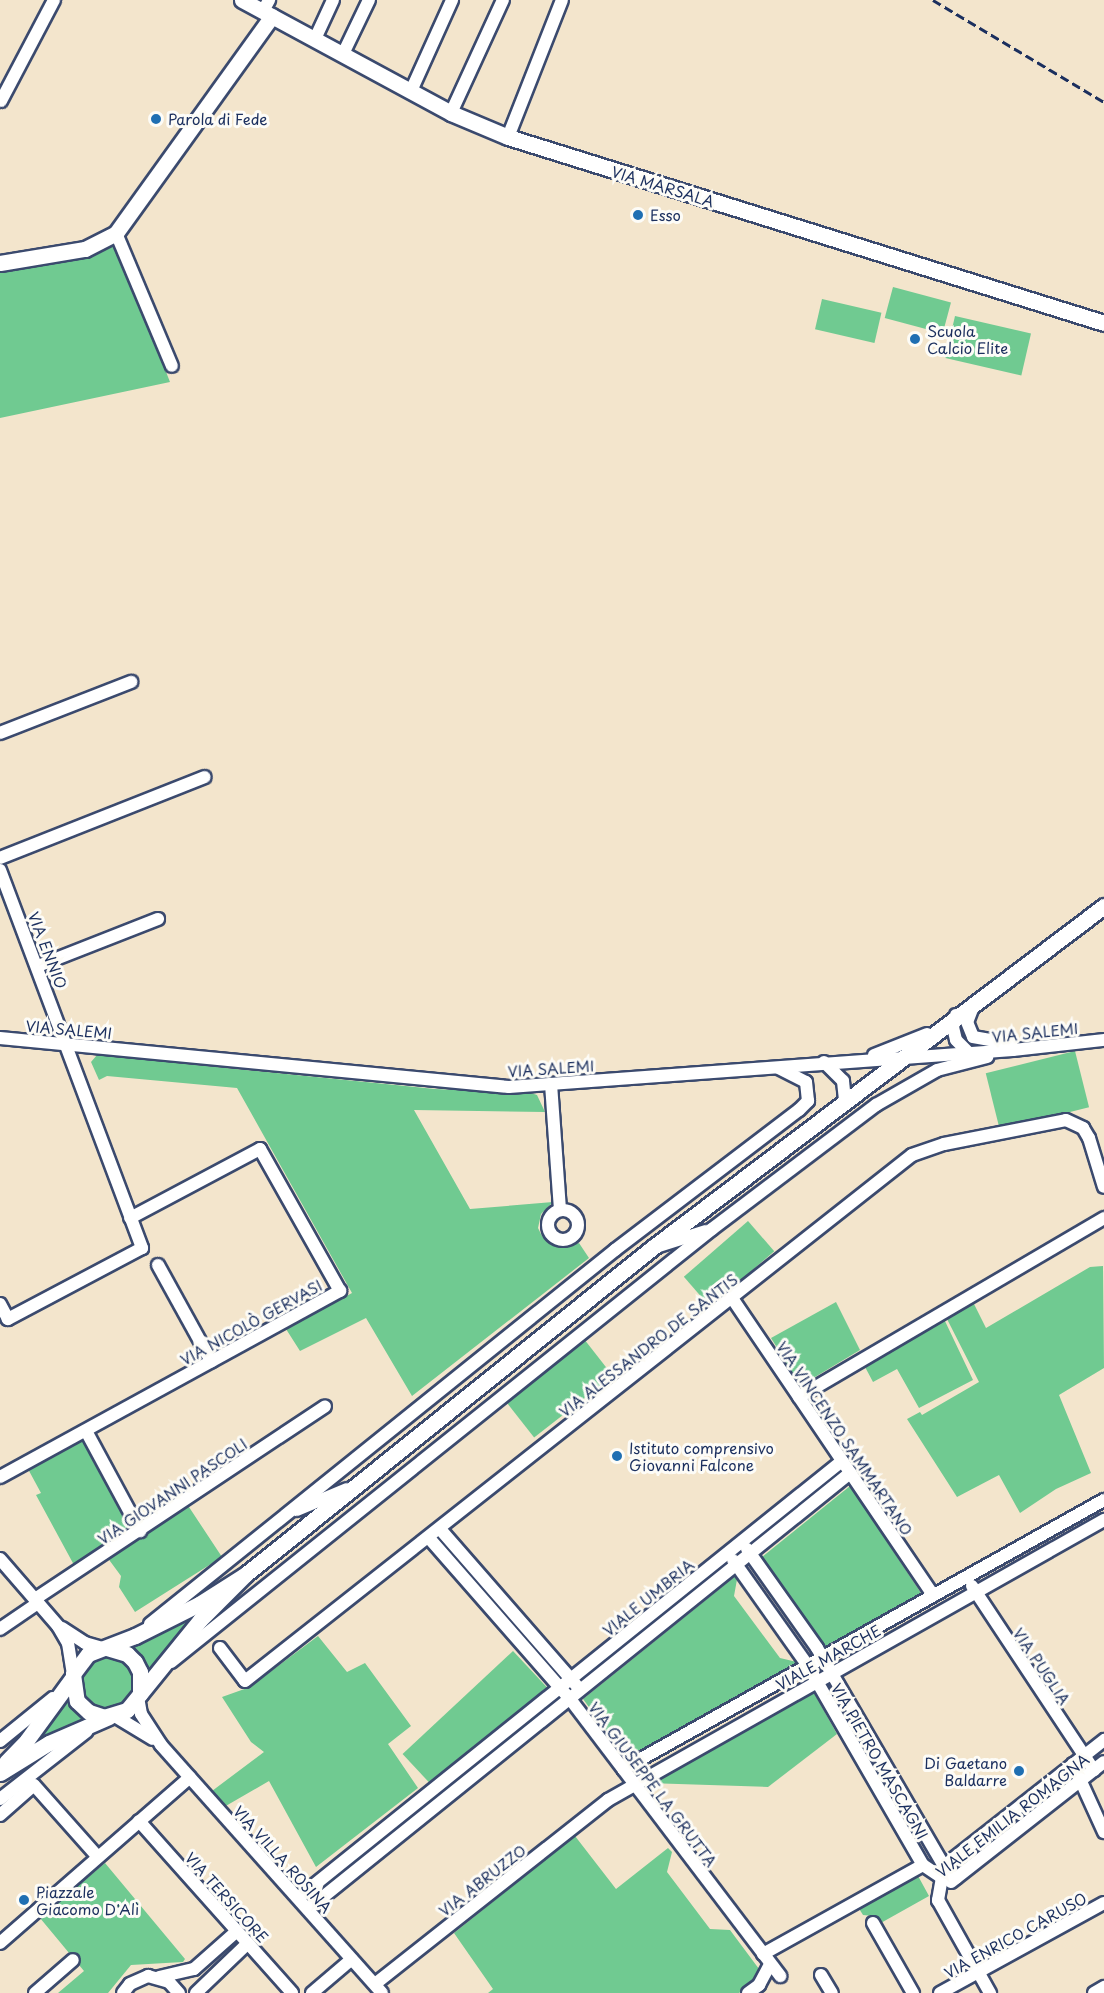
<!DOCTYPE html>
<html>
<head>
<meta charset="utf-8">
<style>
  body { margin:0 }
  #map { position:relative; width:1104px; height:1993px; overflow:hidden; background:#f3e5cc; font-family:"Playpen Sans",sans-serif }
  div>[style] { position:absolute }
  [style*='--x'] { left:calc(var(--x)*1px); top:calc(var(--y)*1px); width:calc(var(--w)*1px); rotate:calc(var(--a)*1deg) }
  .green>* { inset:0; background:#70ca91; transform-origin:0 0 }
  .round { border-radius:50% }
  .roads { filter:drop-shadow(2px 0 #3b4a6e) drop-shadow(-2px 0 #3b4a6e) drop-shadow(0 2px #3b4a6e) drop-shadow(0 -2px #3b4a6e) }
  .minor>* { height:12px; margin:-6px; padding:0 6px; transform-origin:6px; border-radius:6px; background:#fff }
  .minor>.ring { margin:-6px; padding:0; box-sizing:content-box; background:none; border:12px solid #fff; border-radius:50% }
  .major>* { height:15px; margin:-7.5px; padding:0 7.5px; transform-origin:7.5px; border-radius:7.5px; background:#fff }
  .rail>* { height:3px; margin-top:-1.5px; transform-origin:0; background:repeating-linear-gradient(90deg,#1b2f5e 0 9px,transparent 0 13.5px) }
  .dots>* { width:16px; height:16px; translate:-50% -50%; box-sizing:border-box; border:3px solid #fdfcf7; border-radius:50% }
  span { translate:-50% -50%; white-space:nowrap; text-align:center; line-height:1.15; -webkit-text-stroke:6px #fdfcf7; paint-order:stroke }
  .poi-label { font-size:15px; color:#1b2f5e }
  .left { translate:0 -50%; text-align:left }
  .right { translate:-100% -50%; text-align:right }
  .street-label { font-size:15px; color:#1b2f5e }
</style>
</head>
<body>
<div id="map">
  <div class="green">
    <i style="clip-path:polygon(115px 242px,170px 382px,0 418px,0 268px,85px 256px)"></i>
    <i style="left:893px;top:287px;width:60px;height:32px;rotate:15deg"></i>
    <i style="left:822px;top:299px;width:61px;height:31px;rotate:13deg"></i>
    <i style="left:955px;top:316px;width:78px;height:43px;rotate:13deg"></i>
    <i style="left:1075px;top:1051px;width:58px;height:92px;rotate:76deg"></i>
    <i style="clip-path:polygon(97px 1055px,435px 1089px,531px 1093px,537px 1095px,545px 1112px,414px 1110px,470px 1209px,553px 1202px,541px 1214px,538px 1228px,542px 1236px,560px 1248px,579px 1243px,589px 1258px,412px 1396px,366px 1318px,300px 1351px,286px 1329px,352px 1293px,237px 1088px,107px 1076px,99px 1080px,91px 1062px)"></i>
    <i style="left:748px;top:1221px;width:40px;height:85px;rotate:49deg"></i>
    <i style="clip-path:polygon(1103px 1266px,1104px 1368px,1059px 1395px,1091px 1473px,1056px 1489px,1020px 1513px,999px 1475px,957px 1497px,907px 1419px,920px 1412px,922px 1415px,979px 1382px,947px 1319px,973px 1302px,986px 1328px,1090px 1267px)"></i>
    <i style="clip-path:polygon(836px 1302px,860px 1350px,805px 1383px,796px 1378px,771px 1338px)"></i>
    <i style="clip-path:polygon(944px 1319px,973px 1380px,919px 1408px,897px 1369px,873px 1382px,864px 1365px)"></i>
    <i style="left:584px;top:1339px;width:47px;height:100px;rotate:52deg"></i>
    <i style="clip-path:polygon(85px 1438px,134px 1527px,74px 1565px,36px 1495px,41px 1493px,28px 1469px)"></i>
    <i style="clip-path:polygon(850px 1486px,921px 1593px,825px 1647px,762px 1557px)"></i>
    <i style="clip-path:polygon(187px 1504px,222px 1557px,135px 1612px,119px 1587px,121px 1576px,107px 1557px)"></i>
    <i style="clip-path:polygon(738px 1574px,734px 1596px,780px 1658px,801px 1663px,628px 1760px,583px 1699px)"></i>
    <i style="clip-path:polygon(205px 1606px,148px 1670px,132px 1646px)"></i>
    <i style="clip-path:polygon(318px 1636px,347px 1672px,365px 1663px,411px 1726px,388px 1744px,418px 1788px,316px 1867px,269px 1781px,224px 1807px,212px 1791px,264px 1752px,251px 1742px,222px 1697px,250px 1687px)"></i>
    <i style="left:513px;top:1651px;width:50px;height:151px;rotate:47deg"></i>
    <i class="round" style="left:78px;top:1655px;width:56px;height:56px"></i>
    <i style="clip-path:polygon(813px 1691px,837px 1734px,768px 1787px,647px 1783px)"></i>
    <i style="clip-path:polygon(67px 1700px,87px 1720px,30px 1748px,60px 1705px)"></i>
    <i style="clip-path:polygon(575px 1836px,616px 1889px,668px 1848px,672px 1852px,667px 1872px,710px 1929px,730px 1930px,762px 1973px,739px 1993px,488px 1993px,493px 1989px,454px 1933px)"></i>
    <i style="clip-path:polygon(105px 1863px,185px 1959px,183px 1962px,131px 1965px,108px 1993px,58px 1993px,84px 1971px,40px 1918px)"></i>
    <i style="clip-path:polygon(917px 1874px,929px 1896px,879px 1924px,873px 1916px,863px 1915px,858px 1907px)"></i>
  </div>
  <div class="roads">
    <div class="minor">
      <i style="--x:263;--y:11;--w:13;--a:-61"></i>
      <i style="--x:315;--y:39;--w:43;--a:-65.2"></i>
      <i style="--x:343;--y:54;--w:60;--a:-64.3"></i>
      <i style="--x:411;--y:91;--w:100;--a:-65.7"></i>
      <i style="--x:1;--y:101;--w:114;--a:-62.3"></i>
      <i style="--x:451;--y:113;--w:124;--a:-65.3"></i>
      <i style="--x:508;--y:137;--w:147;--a:-68.5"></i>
      <i style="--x:116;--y:233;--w:144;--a:67.2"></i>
      <i style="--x:0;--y:733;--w:141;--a:-21.3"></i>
      <i style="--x:0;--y:858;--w:220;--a:-21.6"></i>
      <i style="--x:0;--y:870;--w:404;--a:69.4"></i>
      <i style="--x:142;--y:1248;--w:152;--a:152.1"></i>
      <i style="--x:8;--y:1319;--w:17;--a:-118"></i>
      <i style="--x:38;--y:966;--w:129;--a:-21.4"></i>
      <i style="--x:974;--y:1004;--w:19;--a:111"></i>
      <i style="--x:967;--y:1022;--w:16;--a:68"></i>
      <i style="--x:973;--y:1037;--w:39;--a:10"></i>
      <i style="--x:956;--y:1015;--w:12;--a:104"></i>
      <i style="--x:953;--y:1027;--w:13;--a:77"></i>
      <i style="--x:956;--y:1040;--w:18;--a:45"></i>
      <i style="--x:0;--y:1038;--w:511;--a:5.5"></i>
      <i style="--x:509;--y:1087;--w:505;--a:-4.2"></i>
      <i style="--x:1013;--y:1050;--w:92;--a:-6.3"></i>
      <i style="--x:874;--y:1055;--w:57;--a:-21.6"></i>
      <i style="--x:824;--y:1062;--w:27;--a:45"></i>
      <i style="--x:843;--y:1081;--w:19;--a:84"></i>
      <i style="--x:551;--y:1084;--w:126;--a:85.9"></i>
      <i class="ring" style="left:548px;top:1210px;width:18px;height:18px"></i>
      <i style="--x:659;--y:1246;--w:49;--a:-17.7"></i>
      <i style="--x:158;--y:1265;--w:110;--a:61.1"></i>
      <i style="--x:732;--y:1298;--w:359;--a:55.9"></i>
      <i style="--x:799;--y:1397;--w:354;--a:-30.4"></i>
      <i style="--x:86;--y:1431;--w:114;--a:61.6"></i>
      <i style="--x:0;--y:1477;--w:388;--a:-28.7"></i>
      <i style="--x:340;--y:1291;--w:163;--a:-119.4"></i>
      <i style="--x:260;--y:1149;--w:147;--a:152"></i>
      <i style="--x:297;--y:1510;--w:54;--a:-22.8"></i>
      <i style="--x:440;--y:1529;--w:207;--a:48.9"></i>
      <i style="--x:429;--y:1538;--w:214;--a:48.8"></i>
      <i style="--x:570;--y:1699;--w:348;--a:52.8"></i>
      <i style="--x:747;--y:1549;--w:121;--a:54.7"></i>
      <i style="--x:817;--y:1648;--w:252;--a:59.8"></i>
      <i style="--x:944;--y:1866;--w:35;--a:100"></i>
      <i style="--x:938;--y:1900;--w:107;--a:60.8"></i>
      <i style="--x:0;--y:1559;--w:89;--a:49.1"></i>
      <i style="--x:58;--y:1626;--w:20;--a:60"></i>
      <i style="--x:68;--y:1643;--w:31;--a:81"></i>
      <i style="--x:733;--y:1560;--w:130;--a:54.7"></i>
      <i style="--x:808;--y:1666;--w:230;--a:60"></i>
      <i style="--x:923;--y:1865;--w:22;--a:34"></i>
      <i style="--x:941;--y:1877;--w:15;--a:4"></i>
      <i style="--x:972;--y:1586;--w:221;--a:56.5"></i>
      <i style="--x:35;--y:1599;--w:348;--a:-33.6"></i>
      <i style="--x:150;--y:1624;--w:597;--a:-38.81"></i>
      <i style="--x:615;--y:1250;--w:231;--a:-37.3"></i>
      <i style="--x:799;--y:1110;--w:13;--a:-45"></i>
      <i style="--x:808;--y:1101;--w:19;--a:-96"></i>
      <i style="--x:806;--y:1082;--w:31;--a:-153"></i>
      <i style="--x:62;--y:1628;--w:27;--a:33"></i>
      <i style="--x:85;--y:1643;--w:19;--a:16"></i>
      <i style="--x:0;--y:1629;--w:46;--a:-34.4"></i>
      <i style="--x:220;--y:1648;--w:41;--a:52.9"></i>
      <i style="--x:245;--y:1681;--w:849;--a:-38.26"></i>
      <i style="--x:912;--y:1155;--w:34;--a:-19"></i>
      <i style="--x:944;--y:1144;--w:124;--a:-11.1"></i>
      <i style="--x:1066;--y:1120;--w:19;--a:25"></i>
      <i style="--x:1083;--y:1128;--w:12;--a:59"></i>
      <i style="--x:1089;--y:1138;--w:51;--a:73"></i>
      <i style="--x:171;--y:1662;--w:693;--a:-38.67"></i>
      <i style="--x:712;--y:1229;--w:206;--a:-37.1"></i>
      <i style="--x:876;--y:1105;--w:70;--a:-29.8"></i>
      <i style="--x:937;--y:1070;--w:52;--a:-14.6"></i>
      <i style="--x:138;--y:1697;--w:17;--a:80"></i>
      <i style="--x:141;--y:1714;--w:37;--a:57"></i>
      <i style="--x:161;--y:1745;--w:332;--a:48.3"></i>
      <i style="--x:115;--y:1716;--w:44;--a:31.2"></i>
      <i style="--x:0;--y:1741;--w:68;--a:-39.1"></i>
      <i style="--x:1073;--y:1764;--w:75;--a:65.5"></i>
      <i style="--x:623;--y:1769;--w:551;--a:-29.22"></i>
      <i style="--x:0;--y:1799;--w:110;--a:-38"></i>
      <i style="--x:0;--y:1815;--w:45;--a:-41.4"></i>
      <i style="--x:34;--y:1785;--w:96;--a:48.4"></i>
      <i style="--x:139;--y:1821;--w:230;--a:48.3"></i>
      <i style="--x:944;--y:1866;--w:204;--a:-38.2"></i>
      <i style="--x:951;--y:1882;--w:194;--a:-38.1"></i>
      <i style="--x:298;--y:1898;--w:698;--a:-38.78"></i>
      <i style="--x:308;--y:1909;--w:696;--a:-38.81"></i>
      <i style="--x:873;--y:1923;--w:81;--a:60.3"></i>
      <i style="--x:0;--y:1943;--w:252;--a:-41.1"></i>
      <i style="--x:763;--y:1954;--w:183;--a:-29.1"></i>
      <i style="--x:821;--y:1975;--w:21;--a:59"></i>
      <i style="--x:159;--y:1977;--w:36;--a:-13"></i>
      <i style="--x:194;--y:1969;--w:57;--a:-41.5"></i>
      <i style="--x:375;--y:1984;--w:297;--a:-38.3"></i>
      <i style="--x:608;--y:1800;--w:570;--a:-29.45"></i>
      <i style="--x:35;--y:1993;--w:50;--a:-41"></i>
      <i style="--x:123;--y:1993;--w:11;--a:-52"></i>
      <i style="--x:130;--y:1984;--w:20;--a:-24"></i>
      <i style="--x:148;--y:1976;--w:22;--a:16"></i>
      <i style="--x:169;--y:1982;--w:15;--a:48"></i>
      <i style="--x:196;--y:1993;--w:72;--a:-43.9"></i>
      <i style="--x:312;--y:1993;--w:52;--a:-40.4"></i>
      <i style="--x:748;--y:1993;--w:14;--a:-36"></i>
      <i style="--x:759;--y:1985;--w:24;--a:-62"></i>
      <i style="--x:940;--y:1993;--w:187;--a:-28.8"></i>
      <i style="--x:1094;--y:1993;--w:12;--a:-31"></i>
    </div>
    <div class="major">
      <i style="--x:242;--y:0;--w:238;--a:28.4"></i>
      <i style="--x:451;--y:113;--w:62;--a:22.8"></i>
      <i style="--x:508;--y:137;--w:624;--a:17.33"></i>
      <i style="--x:0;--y:263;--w:86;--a:-9.4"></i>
      <i style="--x:85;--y:249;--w:35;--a:-27"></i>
      <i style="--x:116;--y:233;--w:267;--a:-54.3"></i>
      <i style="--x:246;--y:1574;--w:56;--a:147.4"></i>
      <i style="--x:199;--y:1604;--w:72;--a:153.4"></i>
      <i style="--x:135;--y:1636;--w:50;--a:159"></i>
      <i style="--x:88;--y:1654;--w:25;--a:127"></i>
      <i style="--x:73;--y:1674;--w:27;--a:82"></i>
      <i style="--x:77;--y:1701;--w:16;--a:43"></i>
      <i style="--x:89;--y:1712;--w:16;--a:18"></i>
      <i style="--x:104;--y:1717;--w:24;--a:-17"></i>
      <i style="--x:127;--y:1710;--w:116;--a:-51"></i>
      <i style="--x:200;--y:1620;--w:65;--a:-45"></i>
      <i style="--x:246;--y:1574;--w:521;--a:-38.76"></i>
      <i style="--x:652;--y:1248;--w:567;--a:-37.11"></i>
      <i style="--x:107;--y:1648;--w:21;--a:17"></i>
      <i style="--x:127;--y:1654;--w:11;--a:45"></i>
      <i style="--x:135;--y:1662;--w:11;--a:63"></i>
      <i style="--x:140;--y:1672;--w:22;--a:90"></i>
      <i style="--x:6;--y:1762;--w:30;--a:-46"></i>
      <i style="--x:27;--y:1740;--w:78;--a:-53.9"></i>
      <i style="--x:0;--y:1773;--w:57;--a:-31.5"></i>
      <i style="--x:49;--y:1743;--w:65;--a:-23.4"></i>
    </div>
  </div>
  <div class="rail">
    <i style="--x:933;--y:0;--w:199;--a:30.8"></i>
  </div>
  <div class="dots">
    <i style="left:156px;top:119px;background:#1f6fb2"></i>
    <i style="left:638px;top:215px;background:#1f6fb2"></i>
    <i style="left:915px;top:339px;background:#1f6fb2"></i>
    <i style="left:617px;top:1456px;background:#1f6fb2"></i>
    <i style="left:1019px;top:1771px;background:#1f6fb2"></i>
    <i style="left:24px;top:1900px;background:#1f6fb2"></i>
  </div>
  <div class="poi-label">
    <span class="left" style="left:168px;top:119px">Parola di Fede</span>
    <span class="left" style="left:650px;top:215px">Esso</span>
    <span class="left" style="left:927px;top:339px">Scuola<br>Calcio Elite</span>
    <span class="left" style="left:629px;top:1456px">Istituto comprensivo<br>Giovanni Falcone</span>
    <span class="right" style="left:1007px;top:1771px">Di Gaetano<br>Baldarre</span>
    <span class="left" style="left:36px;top:1900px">Piazzale<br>Giacomo D'Alì</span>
  </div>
  <div class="street-label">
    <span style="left:663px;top:186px;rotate:17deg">VIA MARSALA</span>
    <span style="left:48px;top:950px;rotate:69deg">VIA ENNIO</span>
    <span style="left:69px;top:1029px;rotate:5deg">VIA SALEMI</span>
    <span style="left:1035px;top:1032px;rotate:-6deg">VIA SALEMI</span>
    <span style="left:551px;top:1068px;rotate:-4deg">VIA SALEMI</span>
    <span style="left:251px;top:1322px;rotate:-29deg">VIA NICOLÒ GERVASI</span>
    <span style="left:648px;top:1345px;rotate:-38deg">VIA ALESSANDRO DE SANTIS</span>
    <span style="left:845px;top:1438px;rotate:56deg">VIA VINCENZO SAMMARTANO</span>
    <span style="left:172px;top:1491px;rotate:-34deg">VIA GIOVANNI PASCOLI</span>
    <span style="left:648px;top:1597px;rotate:-39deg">VIALE UMBRIA</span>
    <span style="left:828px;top:1657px;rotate:-29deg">VIALE MARCHE</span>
    <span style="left:1042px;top:1666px;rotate:56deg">VIA PUGLIA</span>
    <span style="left:880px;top:1761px;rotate:60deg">VIA PIETRO MASCAGNI</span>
    <span style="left:653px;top:1784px;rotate:53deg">VIA GIUSEPPE LA GRUTTA</span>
    <span style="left:1012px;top:1815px;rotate:-38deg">VIALE EMILIA ROMAGNA</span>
    <span style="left:283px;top:1859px;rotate:48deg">VIA VILLA ROSINA</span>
    <span style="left:482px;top:1880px;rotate:-38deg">VIA ABRUZZO</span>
    <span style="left:227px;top:1897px;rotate:48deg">VIA TERSICORE</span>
    <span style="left:1015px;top:1935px;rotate:-29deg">VIA ENRICO CARUSO</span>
  </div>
</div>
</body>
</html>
